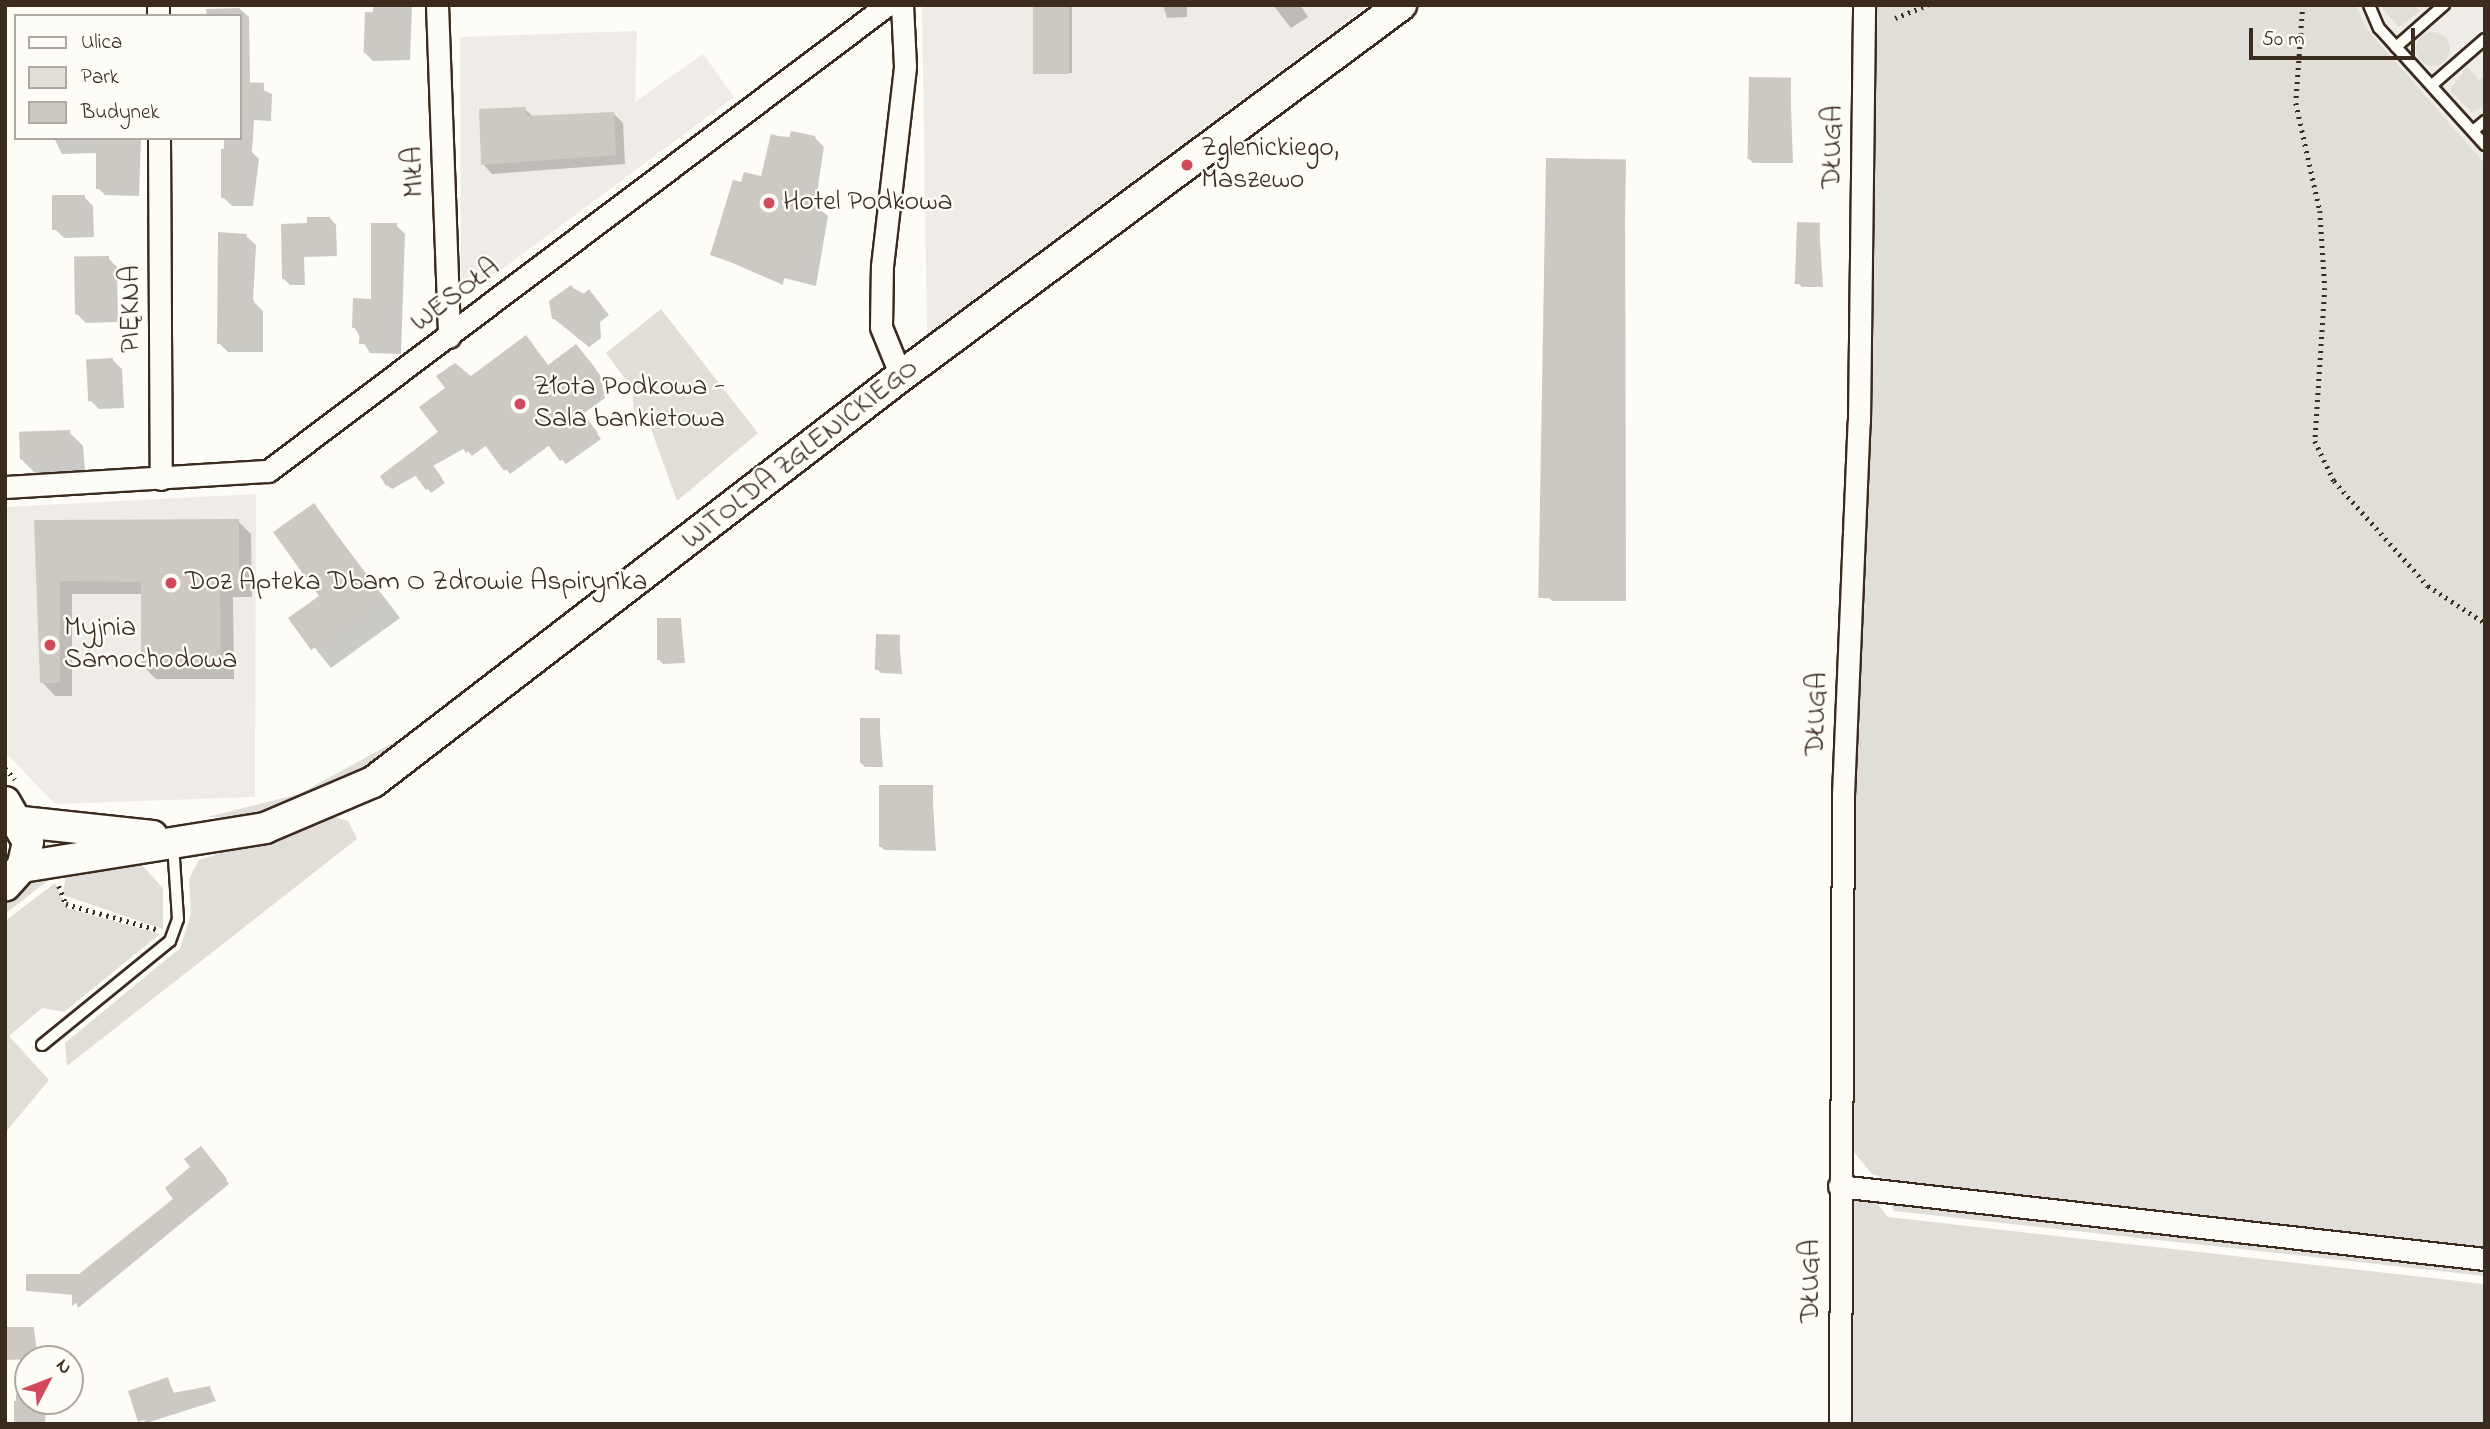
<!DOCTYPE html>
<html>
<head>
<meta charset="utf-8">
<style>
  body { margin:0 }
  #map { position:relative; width:2490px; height:1429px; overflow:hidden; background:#fdfcf7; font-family:"Indie Flower",sans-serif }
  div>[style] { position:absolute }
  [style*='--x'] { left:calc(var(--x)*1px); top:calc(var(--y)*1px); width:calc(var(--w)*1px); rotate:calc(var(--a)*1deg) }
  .built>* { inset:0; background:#efece7 }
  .green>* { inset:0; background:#e1ded7 }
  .round { border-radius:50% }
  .shadow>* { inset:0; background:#0003; transform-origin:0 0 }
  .building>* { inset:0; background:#cdc8c2; transform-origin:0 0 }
  .path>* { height:4.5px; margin-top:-2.25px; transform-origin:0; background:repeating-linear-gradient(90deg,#3b2a1e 0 2px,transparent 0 7px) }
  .roads { filter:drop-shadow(2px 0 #3b2a1e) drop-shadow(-2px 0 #3b2a1e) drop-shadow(0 2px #3b2a1e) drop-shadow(0 -2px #3b2a1e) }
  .service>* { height:10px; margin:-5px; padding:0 5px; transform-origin:5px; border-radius:5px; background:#fdfcf7 }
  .minor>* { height:21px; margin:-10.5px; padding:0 10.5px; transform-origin:10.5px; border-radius:10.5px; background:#fdfcf7 }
  .secondary>* { height:30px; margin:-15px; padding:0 15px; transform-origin:15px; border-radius:15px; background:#fdfcf7 }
  .dots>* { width:19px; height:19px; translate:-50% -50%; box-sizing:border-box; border:4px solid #fdfcf7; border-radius:50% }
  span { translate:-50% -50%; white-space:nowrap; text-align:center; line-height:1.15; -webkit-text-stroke:5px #fdfcf7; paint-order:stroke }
  .street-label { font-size:28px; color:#3b2a1e }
  .poi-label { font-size:28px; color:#3b2a1e }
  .left { translate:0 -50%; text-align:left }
  .frame { position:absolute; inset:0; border:7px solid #3b2a1e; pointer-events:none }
  .legend { position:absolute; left:14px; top:14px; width:228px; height:126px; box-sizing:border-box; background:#fdfcf7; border:2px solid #afa8a0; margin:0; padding:9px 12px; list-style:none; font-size:21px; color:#3b2a1e }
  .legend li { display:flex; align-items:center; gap:14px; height:35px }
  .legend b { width:35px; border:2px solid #afa8a0 }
  .north { position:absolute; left:14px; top:1345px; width:70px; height:70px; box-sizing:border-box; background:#fdfcf7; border:2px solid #afa8a0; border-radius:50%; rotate:48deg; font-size:19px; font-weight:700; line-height:28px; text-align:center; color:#3b2a1e }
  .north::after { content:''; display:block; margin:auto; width:24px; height:32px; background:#d1495b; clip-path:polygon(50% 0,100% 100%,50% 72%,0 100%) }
  .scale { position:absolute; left:2249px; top:28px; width:166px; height:32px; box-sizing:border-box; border:4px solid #3b2a1e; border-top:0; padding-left:9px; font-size:21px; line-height:24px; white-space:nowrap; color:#3b2a1e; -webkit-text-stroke:5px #fdfcf7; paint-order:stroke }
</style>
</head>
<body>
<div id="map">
  <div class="built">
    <i style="clip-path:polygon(922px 5px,1369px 5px,927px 334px)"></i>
    <i style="clip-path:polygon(2348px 5px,2485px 5px,2485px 169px,2350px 14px)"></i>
    <i style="clip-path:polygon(637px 31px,635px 102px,703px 54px,734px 97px,481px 285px,461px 279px,460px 37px)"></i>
    <i style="clip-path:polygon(256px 494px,255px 797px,55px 804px,5px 752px,5px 507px)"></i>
  </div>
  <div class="green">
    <i style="clip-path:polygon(1874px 5px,2356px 5px,2366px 28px,2485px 164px,2485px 1248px,1891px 1181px,1872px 1174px,1853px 1151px,1853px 826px)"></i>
    <i style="clip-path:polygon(2380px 5px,2414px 5px,2420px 11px,2399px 27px)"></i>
    <i class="round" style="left:2416px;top:32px;width:34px;height:34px"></i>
    <i style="clip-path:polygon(2467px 67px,2479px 80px,2485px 75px,2485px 105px,2472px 113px,2450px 90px)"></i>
    <i style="clip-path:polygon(661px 309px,758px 433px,677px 501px,645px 412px,634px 415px,632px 388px,606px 353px)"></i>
    <i style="clip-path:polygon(412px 739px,352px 779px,248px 818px,207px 817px,299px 794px,394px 742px)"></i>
    <i style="clip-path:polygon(334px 817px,348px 821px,357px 839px,67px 1066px,65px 1043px,180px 948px,191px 914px,189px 879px,199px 860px)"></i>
    <i style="clip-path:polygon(138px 861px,163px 888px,163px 929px,63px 895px,66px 873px)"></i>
    <i style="clip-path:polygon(30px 874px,55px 875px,5px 914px,5px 897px)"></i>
    <i style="clip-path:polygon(55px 883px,67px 908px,160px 934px,64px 1012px,42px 1008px,9px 1036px,49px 1080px,5px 1133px,5px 921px)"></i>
    <i style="clip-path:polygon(1850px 1200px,1874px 1200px,1888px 1217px,2485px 1284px,2485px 1424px,1850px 1424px)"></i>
    <i style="clip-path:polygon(1889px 1201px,2485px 1268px,2485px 1276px,1894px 1211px)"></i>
  </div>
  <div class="shadow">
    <i style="clip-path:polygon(374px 5px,412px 5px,410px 60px,373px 61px,364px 52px)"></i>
    <i style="left:1035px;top:5px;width:37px;height:68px"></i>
    <i style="clip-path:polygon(1163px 5px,1187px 5px,1187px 17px,1167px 18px)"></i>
    <i style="clip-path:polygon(1273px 5px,1300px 5px,1308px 17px,1291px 28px)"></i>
    <i style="clip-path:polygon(239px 8px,249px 17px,250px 84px,272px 94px,271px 121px,254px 120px,252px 152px,259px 159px,253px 206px,232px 206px,223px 197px,224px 138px,240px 138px,240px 16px,207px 16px,206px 9px)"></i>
    <i style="clip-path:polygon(56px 14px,80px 15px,81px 16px,56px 16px)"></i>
    <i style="clip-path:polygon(1790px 79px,1793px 163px,1753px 163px,1749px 159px)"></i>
    <i style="clip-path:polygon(525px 109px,534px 118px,613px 113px,623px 123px,625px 164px,492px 174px,483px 164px)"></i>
    <i style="clip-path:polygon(772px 136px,815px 138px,824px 147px,815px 206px,828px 216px,816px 286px,784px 278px,783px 285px,712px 254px,742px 184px,762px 178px)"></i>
    <i style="clip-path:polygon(54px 138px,141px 138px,139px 196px,105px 195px,98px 188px,98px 153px,62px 154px)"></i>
    <i style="clip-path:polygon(1625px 161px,1626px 601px,1552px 601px,1548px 597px)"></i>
    <i style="clip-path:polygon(84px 197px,93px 206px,94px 237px,64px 238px,55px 229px)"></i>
    <i style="clip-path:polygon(330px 218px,336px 225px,337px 256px,304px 257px,305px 285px,290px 285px,283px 278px,309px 225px)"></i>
    <i style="clip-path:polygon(396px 225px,405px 234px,401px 354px,370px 353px,354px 327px,373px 300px)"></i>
    <i style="clip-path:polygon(1819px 225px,1823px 287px,1802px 287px,1798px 283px)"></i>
    <i style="clip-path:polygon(246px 236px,256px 245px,253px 301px,263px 311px,263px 352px,228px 352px,219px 343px)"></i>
    <i style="clip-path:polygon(108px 258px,117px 267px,118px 322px,86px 323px,77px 314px)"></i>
    <i style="clip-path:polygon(571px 287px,598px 301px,609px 315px,600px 322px,601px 338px,589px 347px,553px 318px)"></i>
    <i style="clip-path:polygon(581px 351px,600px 375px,605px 398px,583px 414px,601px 439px,566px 464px,550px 445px,510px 474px,487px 445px,472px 456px,465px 448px,433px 466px,445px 483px,431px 493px,417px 475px,392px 489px,387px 485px,441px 433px,470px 378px,548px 366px)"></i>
    <i style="clip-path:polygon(113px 360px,122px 369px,124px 408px,99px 409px,90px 400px)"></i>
    <i style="clip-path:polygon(69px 432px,83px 446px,85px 471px,36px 474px,22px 460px)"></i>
    <i style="clip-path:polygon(314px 505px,400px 618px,331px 668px,291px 618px,321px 596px)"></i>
    <i style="clip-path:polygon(238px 521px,251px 534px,252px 597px,233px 597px,234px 679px,156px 679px,143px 666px,143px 594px,72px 594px,72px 696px,55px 696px,42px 682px,36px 522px)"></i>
    <i style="clip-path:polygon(681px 620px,685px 663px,663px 664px,659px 660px)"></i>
    <i style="clip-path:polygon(899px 637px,902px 674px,881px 673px,877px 669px)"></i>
    <i style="clip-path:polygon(879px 720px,883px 767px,865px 767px,861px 763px)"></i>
    <i style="clip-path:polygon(932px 787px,936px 851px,884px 850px,880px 846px)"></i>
    <i style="clip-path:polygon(204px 1152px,229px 1184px,78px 1308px,74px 1295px,28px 1291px,80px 1276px,176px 1199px)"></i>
    <i style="clip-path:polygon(5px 1329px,34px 1329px,38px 1359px,5px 1360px)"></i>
    <i style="clip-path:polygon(167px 1379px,175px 1395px,210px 1388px,216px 1401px,143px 1424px)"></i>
    <i style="clip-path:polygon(16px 1394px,46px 1401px,45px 1424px,15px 1424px)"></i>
  </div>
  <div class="building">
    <i style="left:1033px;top:5px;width:36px;height:69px"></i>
    <i style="left:365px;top:12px;width:37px;height:41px;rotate:2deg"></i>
    <i style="left:1749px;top:77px;width:42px;height:82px;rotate:1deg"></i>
    <i style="left:240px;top:82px;width:24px;height:29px;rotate:2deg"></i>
    <i style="clip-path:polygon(526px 107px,526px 116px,614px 112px,616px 155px,481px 165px,479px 109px)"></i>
    <i style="clip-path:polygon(791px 131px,815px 136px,819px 146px,805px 202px,819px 205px,807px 278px,776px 270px,774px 277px,710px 255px,733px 180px,741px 182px,744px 172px,761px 176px,771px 134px,789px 139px)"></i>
    <i style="left:96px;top:138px;width:37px;height:51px"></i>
    <i style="clip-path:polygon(221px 149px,251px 149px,244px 197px,221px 198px)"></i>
    <i style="left:1546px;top:158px;width:80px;height:440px;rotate:1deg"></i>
    <i style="left:52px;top:195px;width:33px;height:35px"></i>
    <i style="clip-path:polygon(307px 217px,330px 217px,331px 250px,298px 250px,299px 278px,282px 279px,281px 224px,307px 223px)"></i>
    <i style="left:1797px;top:222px;width:23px;height:62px;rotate:2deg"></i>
    <i style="clip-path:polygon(371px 223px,397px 223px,393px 345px,359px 344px,360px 328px,352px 328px,353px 298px,371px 299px)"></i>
    <i style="clip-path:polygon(218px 232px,247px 234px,244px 300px,254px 300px,255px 343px,217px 344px)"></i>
    <i style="left:109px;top:256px;width:58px;height:35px;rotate:89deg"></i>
    <i style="clip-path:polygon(571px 285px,580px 297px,589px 289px,601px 305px,592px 312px,592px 328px,578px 339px,563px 320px,552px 319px,549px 301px)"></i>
    <i style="clip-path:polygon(526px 335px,548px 365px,576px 344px,596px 369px,601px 393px,580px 409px,598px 433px,560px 461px,545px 441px,504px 471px,482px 441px,466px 453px,460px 444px,430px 461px,442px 478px,426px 490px,412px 471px,386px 486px,380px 476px,438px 432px,419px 407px,445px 388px,436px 376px,455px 363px,471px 376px)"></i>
    <i style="left:113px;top:358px;width:42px;height:27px;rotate:87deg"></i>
    <i style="left:70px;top:430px;width:28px;height:51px;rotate:88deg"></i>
    <i style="clip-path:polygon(314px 503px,383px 599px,311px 650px,288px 618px,319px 596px,273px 532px)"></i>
    <i style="clip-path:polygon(239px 519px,239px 584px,220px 584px,221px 666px,141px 667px,141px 582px,60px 581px,60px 683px,40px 683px,34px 520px)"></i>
    <i style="left:657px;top:618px;width:24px;height:42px"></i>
    <i style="left:876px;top:634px;width:24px;height:36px;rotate:2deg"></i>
    <i style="left:860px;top:718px;width:20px;height:45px"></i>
    <i style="left:879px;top:785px;width:54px;height:62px"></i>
    <i style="clip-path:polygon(201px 1146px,227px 1179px,186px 1215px,72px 1306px,72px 1291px,26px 1291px,26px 1274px,79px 1274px,173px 1199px,165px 1188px,190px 1167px,184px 1159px)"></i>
    <i style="left:5px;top:1327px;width:29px;height:30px"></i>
    <i style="clip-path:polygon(168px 1377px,173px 1393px,210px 1386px,213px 1397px,138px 1422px,128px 1391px)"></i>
    <i style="left:14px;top:1401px;width:28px;height:23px"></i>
  </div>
  <div class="path">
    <i style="--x:2303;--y:5;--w:98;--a:94.1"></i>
    <i style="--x:2296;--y:103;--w:111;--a:77.5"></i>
    <i style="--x:2320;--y:211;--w:77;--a:86.3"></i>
    <i style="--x:2325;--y:288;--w:153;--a:93.7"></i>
    <i style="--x:2315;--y:441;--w:44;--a:64.6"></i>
    <i style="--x:2334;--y:481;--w:141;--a:48.2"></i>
    <i style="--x:2428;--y:586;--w:68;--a:33"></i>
    <i style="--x:1895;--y:18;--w:35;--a:-22"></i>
    <i style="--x:5;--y:768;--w:15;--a:48"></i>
    <i style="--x:59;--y:886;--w:19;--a:69"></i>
    <i style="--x:66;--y:904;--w:97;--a:15.6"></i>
  </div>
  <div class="roads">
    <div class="service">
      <i style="--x:2369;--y:5;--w:25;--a:67"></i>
      <i style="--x:2379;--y:28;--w:158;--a:47.8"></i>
      <i style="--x:2396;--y:47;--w:64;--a:-41.2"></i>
      <i style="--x:2432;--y:85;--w:70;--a:-41"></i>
      <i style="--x:2473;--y:131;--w:16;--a:-40"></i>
      <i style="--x:42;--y:1045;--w:165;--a:-39.1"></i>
      <i style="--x:170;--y:941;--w:23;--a:-70"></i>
      <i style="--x:178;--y:919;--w:75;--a:-93.8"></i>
    </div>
    <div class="minor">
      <i style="--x:158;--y:5;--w:11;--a:90"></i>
      <i style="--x:437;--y:5;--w:332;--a:87.9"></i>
      <i style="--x:159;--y:138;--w:341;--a:89.7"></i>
      <i style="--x:901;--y:376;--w:53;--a:-112.2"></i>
      <i style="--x:881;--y:327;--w:61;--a:-89.1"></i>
      <i style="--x:882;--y:266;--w:201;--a:-83.4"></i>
      <i style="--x:905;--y:66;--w:61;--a:-92.8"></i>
      <i style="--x:5;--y:487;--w:263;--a:-3.5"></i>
      <i style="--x:268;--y:471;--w:775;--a:-36.97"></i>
      <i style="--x:1839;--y:1186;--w:650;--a:6.45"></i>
      <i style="--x:1840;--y:1424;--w:629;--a:-89.73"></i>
      <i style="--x:1843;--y:795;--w:374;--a:-87.6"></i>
      <i style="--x:1859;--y:421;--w:416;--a:-89.3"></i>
    </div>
    <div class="secondary">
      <i style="--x:5;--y:802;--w:46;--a:60.1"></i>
      <i style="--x:28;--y:842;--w:26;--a:103"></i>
      <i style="--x:22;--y:867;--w:25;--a:132"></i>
      <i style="--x:22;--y:822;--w:131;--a:6.1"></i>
      <i style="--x:22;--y:867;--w:246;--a:-9.1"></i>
      <i style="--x:265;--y:828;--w:117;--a:-23.1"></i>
      <i style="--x:373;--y:782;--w:666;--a:-37.56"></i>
      <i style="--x:901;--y:376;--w:623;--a:-36.58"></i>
    </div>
  </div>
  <div class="dots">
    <i style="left:1187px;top:165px;background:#d1495b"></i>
    <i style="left:769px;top:203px;background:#d1495b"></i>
    <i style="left:520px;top:404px;background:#d1495b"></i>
    <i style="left:171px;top:583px;background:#d1495b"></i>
    <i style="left:50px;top:645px;background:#d1495b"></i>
  </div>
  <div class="street-label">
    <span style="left:1834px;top:147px;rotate:-89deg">DŁUGA</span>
    <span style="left:415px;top:172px;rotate:-92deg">MIŁA</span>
    <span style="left:456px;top:296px;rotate:-37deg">WESOŁA</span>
    <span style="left:132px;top:309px;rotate:-90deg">PIĘKNA</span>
    <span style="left:801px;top:455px;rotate:-38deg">WITOLDA ZGLENICKIEGO</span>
    <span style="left:1818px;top:714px;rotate:-88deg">DŁUGA</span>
    <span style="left:1812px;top:1281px;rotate:-90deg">DŁUGA</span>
  </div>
  <div class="poi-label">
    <span class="left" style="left:1201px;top:165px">Zglenickiego,<br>Maszewo</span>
    <span class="left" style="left:783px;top:203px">Hotel Podkowa</span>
    <span class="left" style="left:534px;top:404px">Złota Podkowa -<br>Sala bankietowa</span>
    <span class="left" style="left:185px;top:583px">Doz Apteka Dbam O Zdrowie Aspirynka</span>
    <span class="left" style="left:64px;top:645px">Myjnia<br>Samochodowa</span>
  </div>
  <div class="frame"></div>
  <ul class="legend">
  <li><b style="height:9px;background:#fdfcf7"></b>Ulica</li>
  <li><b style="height:19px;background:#e1ded7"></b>Park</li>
  <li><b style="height:19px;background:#cdc8c2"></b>Budynek</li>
  </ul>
  <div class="north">N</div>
  <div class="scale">50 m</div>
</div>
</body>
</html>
